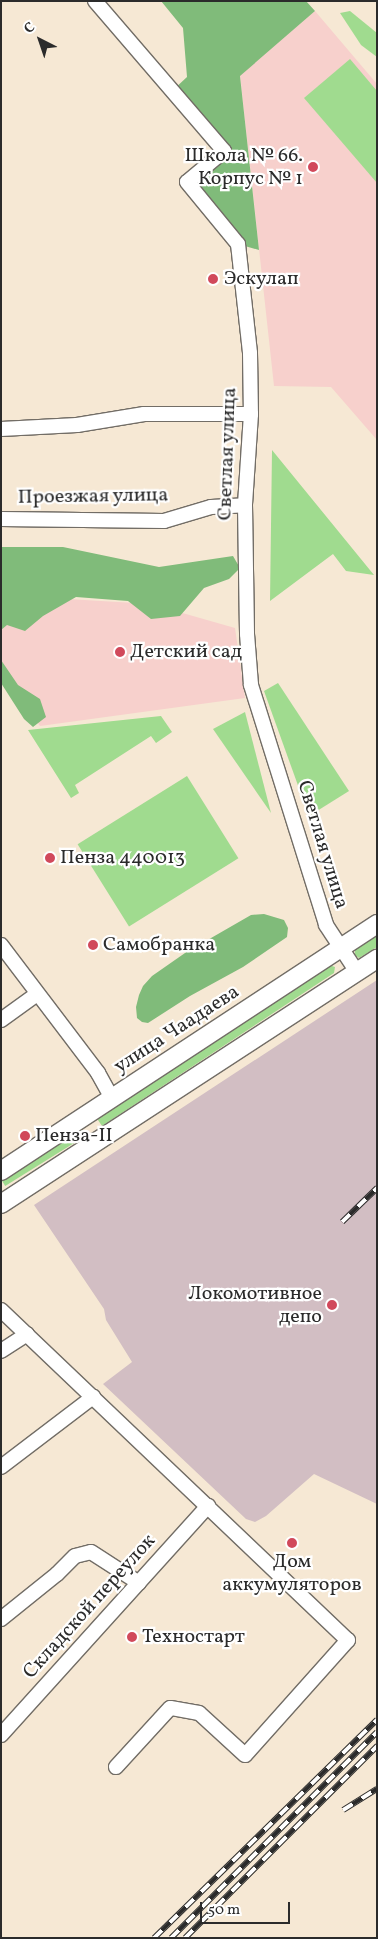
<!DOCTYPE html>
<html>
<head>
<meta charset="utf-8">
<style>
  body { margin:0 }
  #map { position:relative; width:378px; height:1939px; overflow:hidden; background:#f6e8d4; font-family:Vollkorn,serif }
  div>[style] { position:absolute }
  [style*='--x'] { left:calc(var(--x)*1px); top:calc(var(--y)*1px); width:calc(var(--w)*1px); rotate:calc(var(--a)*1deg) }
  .built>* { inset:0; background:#f7d0cc }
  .industrial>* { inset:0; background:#d2bec3 }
  .green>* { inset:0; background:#a0db8f; transform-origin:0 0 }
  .forest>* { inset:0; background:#80bb7a }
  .roads { filter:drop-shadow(1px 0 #726d66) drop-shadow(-1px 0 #726d66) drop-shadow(0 1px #726d66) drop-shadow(0 -1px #726d66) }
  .minor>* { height:14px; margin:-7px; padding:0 7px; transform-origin:7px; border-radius:7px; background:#fff }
  .major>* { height:18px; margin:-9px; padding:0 9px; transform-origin:9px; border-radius:9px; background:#fff }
  .rail>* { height:5.5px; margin-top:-2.75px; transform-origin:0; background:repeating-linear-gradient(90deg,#fff 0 11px,#2b2b2b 0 22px); box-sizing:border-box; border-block:1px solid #2b2b2b }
  .dots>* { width:14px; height:14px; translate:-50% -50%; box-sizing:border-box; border:2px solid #fff; border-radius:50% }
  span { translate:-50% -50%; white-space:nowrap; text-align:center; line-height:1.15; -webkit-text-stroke:4.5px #fff; paint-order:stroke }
  .poi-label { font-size:20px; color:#2b2b2b }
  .right { translate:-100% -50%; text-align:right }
  .left { translate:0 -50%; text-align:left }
  .street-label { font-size:20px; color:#2b2b2b }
  .frame { position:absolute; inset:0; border:2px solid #2b2b2b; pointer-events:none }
  .north { position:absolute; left:15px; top:15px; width:50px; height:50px; -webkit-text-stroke:4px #fff; paint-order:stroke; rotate:319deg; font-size:14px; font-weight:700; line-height:20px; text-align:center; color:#2b2b2b }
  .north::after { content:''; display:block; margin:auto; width:18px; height:22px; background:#2b2b2b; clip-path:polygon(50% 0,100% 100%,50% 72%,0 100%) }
  .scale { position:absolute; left:200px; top:1902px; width:90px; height:22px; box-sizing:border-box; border:2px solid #2b2b2b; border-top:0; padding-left:6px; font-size:15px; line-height:18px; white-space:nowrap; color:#2b2b2b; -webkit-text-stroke:4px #fff; paint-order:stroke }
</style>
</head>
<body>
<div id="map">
  <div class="built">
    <i style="clip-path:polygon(315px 11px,377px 84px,377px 440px,331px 387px,274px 386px,240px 75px)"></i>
    <i style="clip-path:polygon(68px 599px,151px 604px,235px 628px,245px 698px,40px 726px,2px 678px,1px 617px)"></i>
  </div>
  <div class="industrial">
    <i style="clip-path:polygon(377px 980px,377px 1504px,314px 1474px,266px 1516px,255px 1522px,246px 1519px,103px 1384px,132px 1362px,106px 1320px,104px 1309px,34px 1205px)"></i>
  </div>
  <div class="green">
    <i style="clip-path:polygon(350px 11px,377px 33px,377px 57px,361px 45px,340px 13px)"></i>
    <i style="clip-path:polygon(350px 59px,377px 91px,377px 183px,304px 98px)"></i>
    <i style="clip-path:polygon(272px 450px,374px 575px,346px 571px,333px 554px,270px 601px)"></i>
    <i style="clip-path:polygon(278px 683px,349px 791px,309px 816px,264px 691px)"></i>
    <i style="clip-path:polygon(245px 712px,271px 813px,213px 729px)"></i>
    <i style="clip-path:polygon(161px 716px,172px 732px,156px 743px,151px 736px,75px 785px,79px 793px,71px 798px,28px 730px)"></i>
    <i style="left:187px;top:776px;width:97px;height:129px;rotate:58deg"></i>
    <i style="clip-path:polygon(377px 934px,377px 947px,359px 958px,355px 955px,355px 949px)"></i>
    <i style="clip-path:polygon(329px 965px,335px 967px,334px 973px,102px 1126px,96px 1117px)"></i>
    <i style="left:81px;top:1128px;width:9px;height:95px;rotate:58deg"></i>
  </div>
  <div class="forest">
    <i style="clip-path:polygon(161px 1px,306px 1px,315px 11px,240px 76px,259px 250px,238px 244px,187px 182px,224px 151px,172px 91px,187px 77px,183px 28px)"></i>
    <i style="clip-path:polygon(1px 547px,63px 547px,159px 567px,233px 556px,240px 568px,229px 579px,204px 588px,180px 616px,151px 619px,128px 601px,76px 597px,43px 616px,25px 631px,7px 625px,1px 630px)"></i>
    <i style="clip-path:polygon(1px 660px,18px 685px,40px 699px,46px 717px,33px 727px,24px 719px,1px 683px)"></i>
    <i style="clip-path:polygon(264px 914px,284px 920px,288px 928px,287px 937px,243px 967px,190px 996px,148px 1023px,142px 1022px,137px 1018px,136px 1007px,139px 995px,143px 986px,152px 976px,185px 953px,251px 915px)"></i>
  </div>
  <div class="roads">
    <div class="minor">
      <i style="--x:95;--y:1;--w:198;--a:49.3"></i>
      <i style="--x:224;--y:151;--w:48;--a:140"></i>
      <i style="--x:187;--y:182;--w:80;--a:50.6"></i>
      <i style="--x:238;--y:244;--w:110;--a:83.7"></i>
      <i style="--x:250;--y:353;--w:61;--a:89.1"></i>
      <i style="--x:251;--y:414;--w:91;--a:93.8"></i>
      <i style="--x:245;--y:505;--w:129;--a:89.1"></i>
      <i style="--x:247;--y:634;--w:51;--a:85.5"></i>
      <i style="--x:251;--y:685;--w:251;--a:72.6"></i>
      <i style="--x:326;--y:925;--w:56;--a:56.6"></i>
      <i style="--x:1;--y:429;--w:76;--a:-3"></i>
      <i style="--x:77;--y:425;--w:68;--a:-9.3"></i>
      <i style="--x:144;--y:414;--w:107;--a:0"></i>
      <i style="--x:1;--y:519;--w:163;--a:0.7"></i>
      <i style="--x:164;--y:521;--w:49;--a:-16.6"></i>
      <i style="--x:211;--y:507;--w:34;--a:-3"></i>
      <i style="--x:1;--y:945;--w:161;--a:52.8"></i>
      <i style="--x:98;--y:1073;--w:29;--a:61"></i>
      <i style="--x:1;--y:1020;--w:44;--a:-35.8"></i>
      <i style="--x:1;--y:1310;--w:479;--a:43.6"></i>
      <i style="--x:348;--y:1640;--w:154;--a:131.8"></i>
      <i style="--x:245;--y:1755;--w:62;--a:-137.6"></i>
      <i style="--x:199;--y:1713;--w:29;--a:-170"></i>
      <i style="--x:170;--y:1708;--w:80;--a:132.5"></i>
      <i style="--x:1;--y:1351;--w:31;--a:-33"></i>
      <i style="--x:1;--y:1467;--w:116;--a:-37.3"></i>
      <i style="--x:1;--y:1619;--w:72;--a:-38.8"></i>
      <i style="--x:57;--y:1574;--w:25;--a:-45"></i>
      <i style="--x:75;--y:1556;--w:16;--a:-14"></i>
      <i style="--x:91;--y:1552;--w:57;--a:32.9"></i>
      <i style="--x:1;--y:1735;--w:309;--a:-47.9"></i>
    </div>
    <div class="major">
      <i style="--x:1;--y:1171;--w:450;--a:-33.3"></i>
      <i style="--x:1;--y:1204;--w:449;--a:-33.1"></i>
    </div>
  </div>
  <div class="rail">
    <i style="--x:342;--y:1222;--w:49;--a:-44.2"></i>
    <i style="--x:343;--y:1810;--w:40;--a:-32"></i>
    <i style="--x:154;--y:1938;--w:312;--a:-44.4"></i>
    <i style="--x:171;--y:1938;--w:291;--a:-45"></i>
    <i style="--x:185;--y:1938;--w:272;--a:-45"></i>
  </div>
  <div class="dots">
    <i style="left:313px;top:167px;background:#d1495b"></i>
    <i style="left:213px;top:279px;background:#d1495b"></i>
    <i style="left:120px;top:652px;background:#d1495b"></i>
    <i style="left:50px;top:858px;background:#d1495b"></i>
    <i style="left:93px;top:945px;background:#d1495b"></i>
    <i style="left:25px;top:1136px;background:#d1495b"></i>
    <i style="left:332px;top:1305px;background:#d1495b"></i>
    <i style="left:292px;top:1543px;background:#d1495b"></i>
    <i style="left:132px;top:1637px;background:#d1495b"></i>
  </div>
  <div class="poi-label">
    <span class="right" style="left:303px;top:168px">Школа № 66.<br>Корпус № 1</span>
    <span class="left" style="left:224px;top:279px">Эскулап</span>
    <span class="left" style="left:130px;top:652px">Детский сад</span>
    <span class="left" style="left:60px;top:858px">Пенза 440013</span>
    <span class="left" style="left:103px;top:945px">Самобранка</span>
    <span class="left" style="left:35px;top:1136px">Пенза-II</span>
    <span class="right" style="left:322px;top:1306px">Локомотивное<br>депо</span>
    <span style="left:292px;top:1574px">Дом<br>аккумуляторов</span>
    <span class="left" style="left:142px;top:1637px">Техностарт</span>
  </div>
  <div class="street-label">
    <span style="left:228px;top:454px;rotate:-88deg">Светлая улица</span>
    <span style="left:93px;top:497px;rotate:-1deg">Проезжая улица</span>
    <span style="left:322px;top:845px;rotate:73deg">Светлая улица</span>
    <span style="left:177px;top:1030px;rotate:-33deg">улица Чаадаева</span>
    <span style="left:90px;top:1607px;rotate:-48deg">Складской переулок</span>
  </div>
  <div class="frame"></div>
  <div class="north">С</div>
  <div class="scale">50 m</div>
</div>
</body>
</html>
